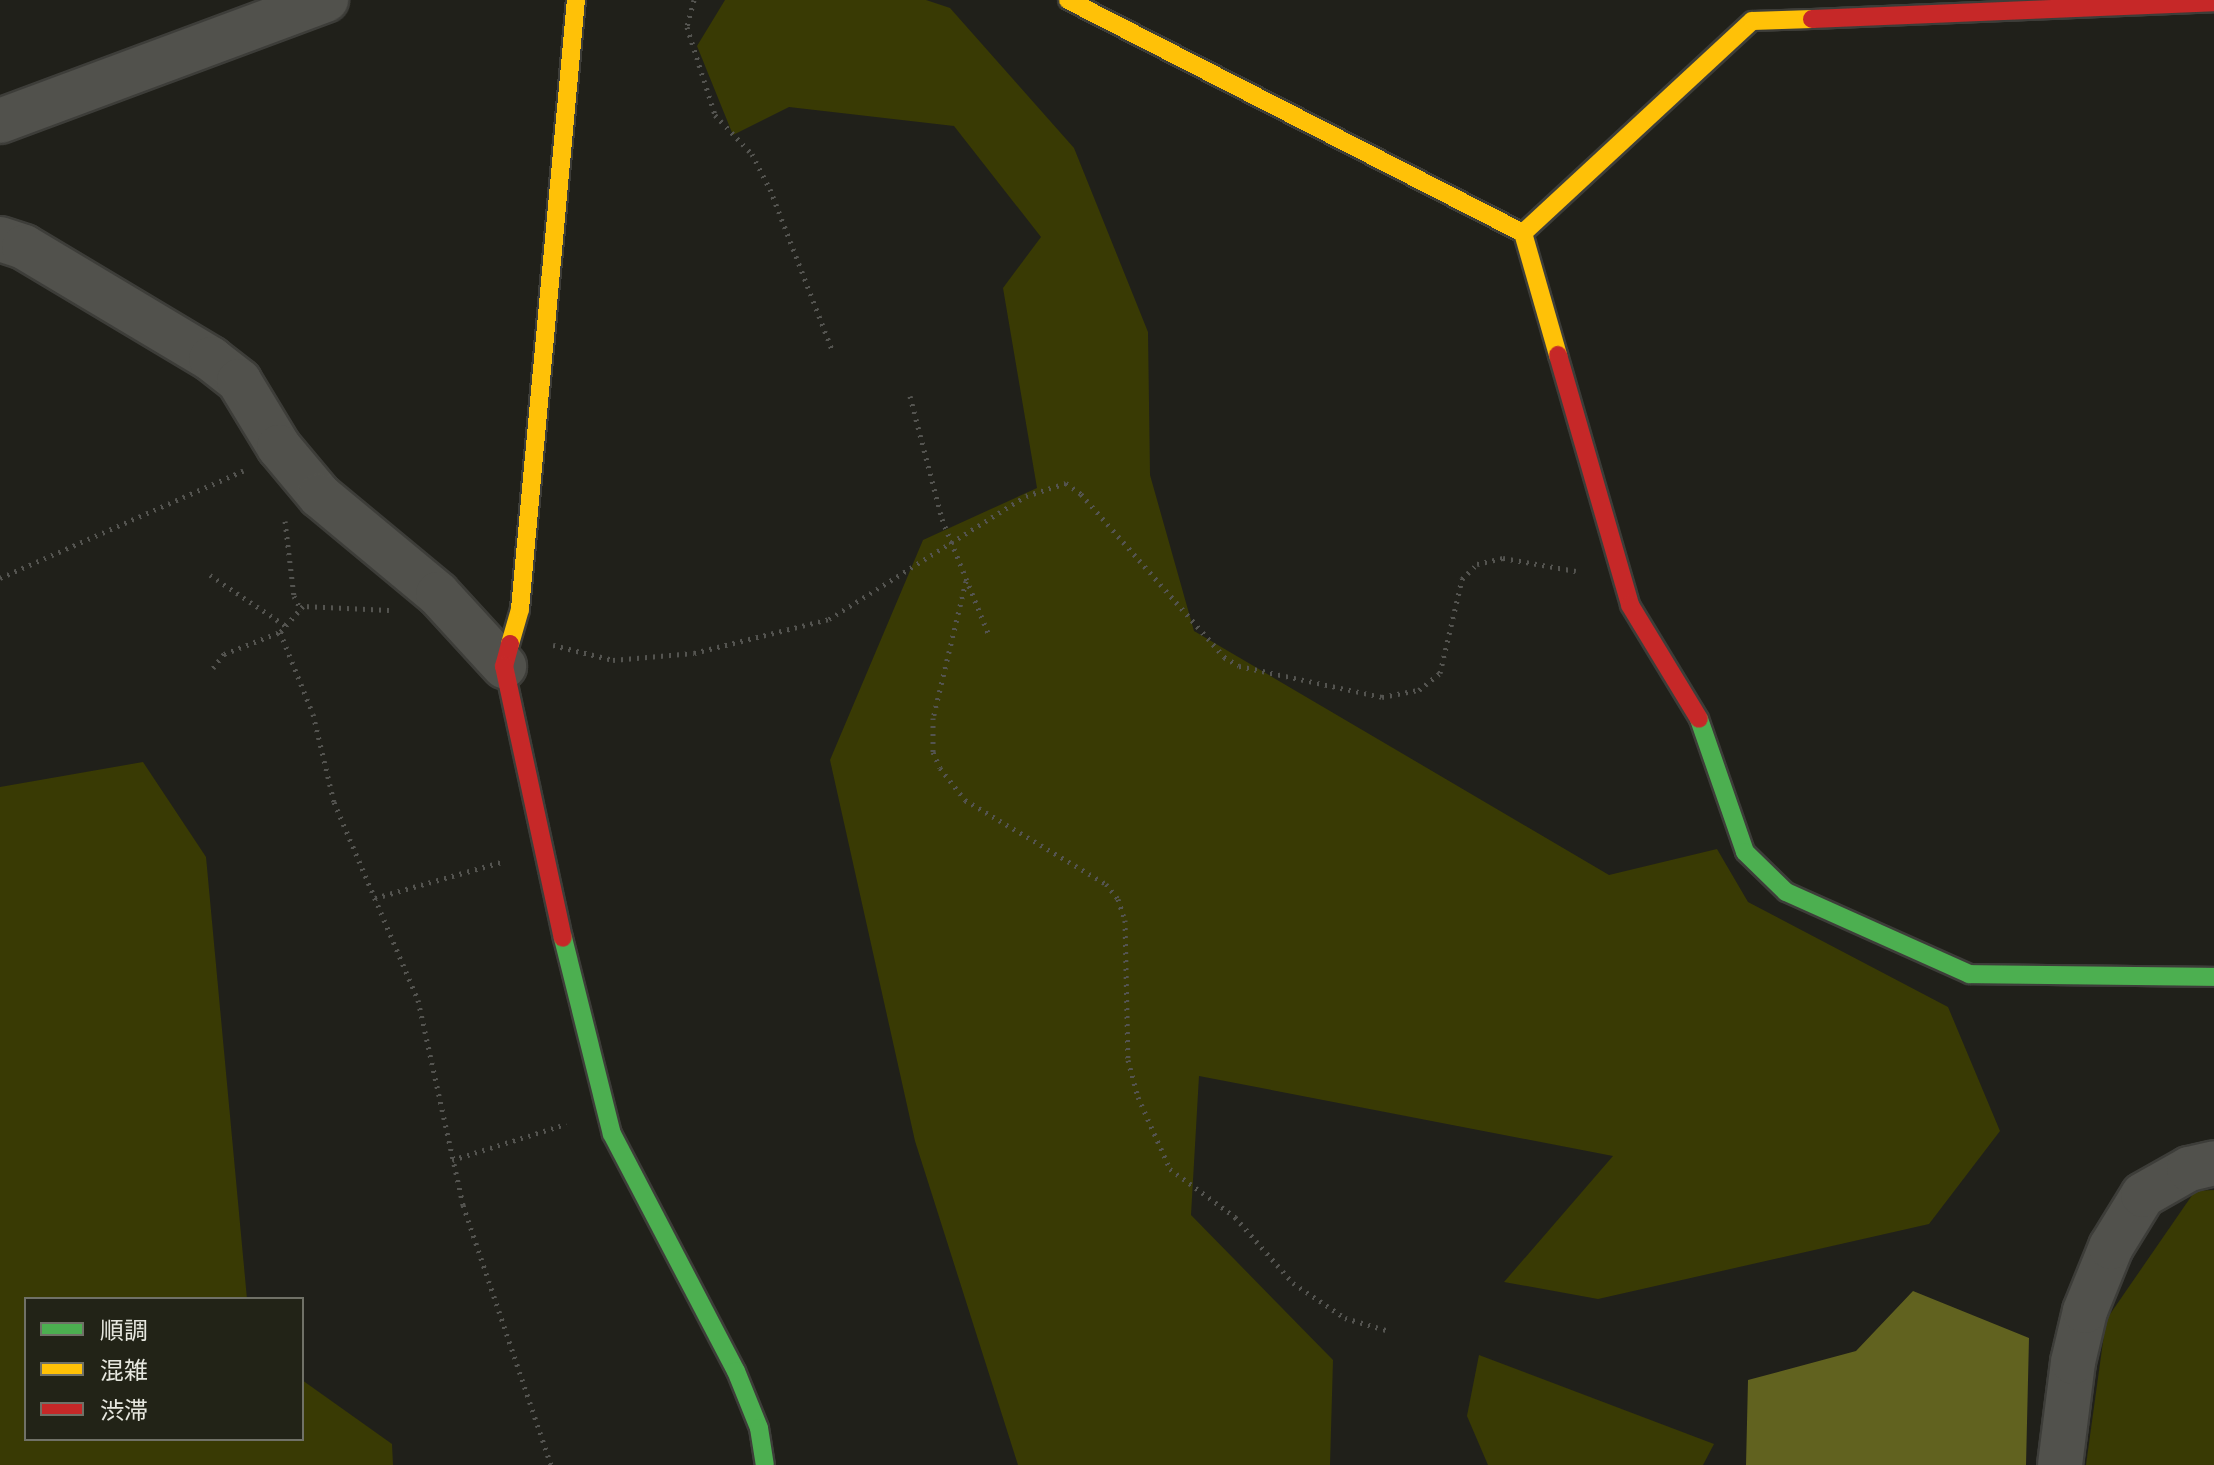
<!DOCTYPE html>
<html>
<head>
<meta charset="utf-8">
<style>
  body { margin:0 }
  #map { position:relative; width:2214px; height:1465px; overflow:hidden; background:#20201a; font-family:Poppins,"Noto Sans JP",sans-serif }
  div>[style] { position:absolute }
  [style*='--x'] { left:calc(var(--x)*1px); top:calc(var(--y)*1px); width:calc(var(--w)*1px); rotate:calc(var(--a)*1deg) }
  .green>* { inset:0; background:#393a04 }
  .water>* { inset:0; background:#61621f }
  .path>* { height:5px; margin-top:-2.5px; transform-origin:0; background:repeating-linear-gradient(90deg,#545450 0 2px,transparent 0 8px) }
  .roads { filter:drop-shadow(2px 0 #3d3d39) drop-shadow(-2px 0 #3d3d39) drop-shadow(0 2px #3d3d39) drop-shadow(0 -2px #3d3d39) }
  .street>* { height:44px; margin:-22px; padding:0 22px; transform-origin:22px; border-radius:22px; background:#51514c }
  .fast>* { height:18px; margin:-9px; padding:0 9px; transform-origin:9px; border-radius:9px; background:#4caf50 }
  .slow>* { height:18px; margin:-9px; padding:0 9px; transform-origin:9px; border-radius:9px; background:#ffc107 }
  .jam>* { height:18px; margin:-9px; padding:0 9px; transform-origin:9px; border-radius:9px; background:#c62828 }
  span { translate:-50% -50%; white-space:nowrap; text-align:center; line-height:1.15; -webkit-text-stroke:6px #222317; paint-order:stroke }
  .legend { position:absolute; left:24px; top:1297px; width:280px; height:144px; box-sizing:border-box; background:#222317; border:2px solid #707167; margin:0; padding:10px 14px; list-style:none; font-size:24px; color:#e6e7df }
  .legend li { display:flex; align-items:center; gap:16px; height:40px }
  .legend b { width:40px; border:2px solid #707167 }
</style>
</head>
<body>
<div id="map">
  <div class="green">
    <i style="clip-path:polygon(725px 0,926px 0,950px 8px,1074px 148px,1148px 332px,1150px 475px,1194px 631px,1609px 875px,1717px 849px,1748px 902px,1948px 1007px,2000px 1131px,1929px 1224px,1598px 1299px,1504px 1282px,1613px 1156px,1199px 1076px,1191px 1215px,1333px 1360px,1330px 1465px,1018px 1465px,915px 1141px,830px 760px,923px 540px,1037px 488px,1003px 288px,1041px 237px,954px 126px,789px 107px,733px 135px,697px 46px)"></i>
    <i style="clip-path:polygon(143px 762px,206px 857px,247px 1299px,26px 1299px,26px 1439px,302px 1439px,302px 1380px,392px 1444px,393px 1465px,0 1465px,0 787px)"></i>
    <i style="clip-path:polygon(2214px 1190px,2214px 1465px,2086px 1465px,2106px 1320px,2195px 1191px)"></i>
    <i style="clip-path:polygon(1479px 1355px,1714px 1444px,1703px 1465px,1488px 1465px,1467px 1416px)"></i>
  </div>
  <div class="water">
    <i style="clip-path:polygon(1913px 1291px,2029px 1338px,2026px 1465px,1746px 1465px,1748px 1380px,1856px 1351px)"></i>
  </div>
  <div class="path">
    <i style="--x:694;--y:0;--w:28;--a:105"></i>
    <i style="--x:687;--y:27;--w:92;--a:72.3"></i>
    <i style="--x:715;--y:115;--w:54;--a:46.5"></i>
    <i style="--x:752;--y:154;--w:39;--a:63"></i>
    <i style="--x:770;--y:189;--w:173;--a:68.9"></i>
    <i style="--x:910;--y:396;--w:127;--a:75.4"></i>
    <i style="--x:942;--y:519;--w:123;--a:68"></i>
    <i style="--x:285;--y:521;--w:76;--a:83.2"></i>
    <i style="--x:294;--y:596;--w:16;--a:63"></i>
    <i style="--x:210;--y:575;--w:92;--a:33.9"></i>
    <i style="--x:0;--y:578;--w:266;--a:-23.8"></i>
    <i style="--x:966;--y:581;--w:141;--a:103.5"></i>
    <i style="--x:933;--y:718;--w:34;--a:90"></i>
    <i style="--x:933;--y:752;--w:17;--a:66"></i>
    <i style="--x:940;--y:768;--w:41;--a:52"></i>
    <i style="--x:965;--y:800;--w:164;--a:30.8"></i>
    <i style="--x:1106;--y:884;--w:19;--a:51"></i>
    <i style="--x:1118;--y:899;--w:22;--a:72"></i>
    <i style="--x:1125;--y:920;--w:140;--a:88.8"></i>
    <i style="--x:1128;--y:1060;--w:38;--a:75"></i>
    <i style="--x:1138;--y:1097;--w:79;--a:66"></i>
    <i style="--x:1170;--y:1169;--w:81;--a:36.4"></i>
    <i style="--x:1235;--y:1217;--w:88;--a:48.7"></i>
    <i style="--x:1293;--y:1283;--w:63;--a:33.9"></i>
    <i style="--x:1345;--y:1318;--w:43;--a:16.3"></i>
    <i style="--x:389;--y:610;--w:86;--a:-177.3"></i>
    <i style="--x:303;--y:606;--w:35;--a:131"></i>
    <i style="--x:280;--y:632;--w:88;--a:68.1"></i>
    <i style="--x:313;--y:714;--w:90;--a:76.6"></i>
    <i style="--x:334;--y:802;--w:215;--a:67"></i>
    <i style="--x:418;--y:1000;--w:210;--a:77.6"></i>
    <i style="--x:463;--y:1205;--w:274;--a:71.3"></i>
    <i style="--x:553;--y:645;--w:62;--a:14"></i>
    <i style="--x:613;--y:660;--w:81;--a:-4.9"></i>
    <i style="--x:694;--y:653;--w:139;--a:-14.1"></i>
    <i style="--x:829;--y:619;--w:232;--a:-32"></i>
    <i style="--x:1026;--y:496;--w:42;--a:-18"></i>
    <i style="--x:1066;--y:483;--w:19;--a:36"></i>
    <i style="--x:1081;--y:494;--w:217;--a:48.7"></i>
    <i style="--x:1224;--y:657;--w:17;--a:31"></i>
    <i style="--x:1239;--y:666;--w:146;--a:12.2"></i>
    <i style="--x:1382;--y:697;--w:38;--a:-11"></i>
    <i style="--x:1419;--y:690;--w:27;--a:-39"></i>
    <i style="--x:1440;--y:673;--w:97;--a:-76.8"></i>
    <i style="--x:1462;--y:579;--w:21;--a:-45"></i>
    <i style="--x:1477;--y:564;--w:27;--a:-13"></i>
    <i style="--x:1503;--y:558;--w:74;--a:10.1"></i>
    <i style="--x:213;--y:668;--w:18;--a:-52"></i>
    <i style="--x:224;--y:654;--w:60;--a:-21.4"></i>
    <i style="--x:375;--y:898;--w:135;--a:-15.9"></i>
    <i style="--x:452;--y:1160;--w:120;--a:-17.5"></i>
  </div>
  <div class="roads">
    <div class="street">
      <i style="--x:0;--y:121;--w:348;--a:-20.4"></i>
      <i style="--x:0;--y:239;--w:25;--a:18"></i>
      <i style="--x:24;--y:247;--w:218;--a:30.9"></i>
      <i style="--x:211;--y:359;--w:36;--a:38"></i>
      <i style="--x:239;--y:381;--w:77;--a:58.8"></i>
      <i style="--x:279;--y:447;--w:64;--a:50.1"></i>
      <i style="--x:320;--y:496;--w:153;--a:39.7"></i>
      <i style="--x:438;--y:594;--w:98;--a:47.5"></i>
      <i style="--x:2060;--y:1465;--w:104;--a:-82.8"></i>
      <i style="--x:2073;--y:1362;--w:52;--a:-76.8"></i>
      <i style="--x:2085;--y:1311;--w:69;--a:-67.9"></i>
      <i style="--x:2111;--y:1247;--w:61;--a:-58.4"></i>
      <i style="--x:2143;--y:1195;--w:53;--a:-29.5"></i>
      <i style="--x:2189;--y:1169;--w:26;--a:-13"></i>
    </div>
    <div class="fast">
      <i style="--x:1699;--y:719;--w:141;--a:70.9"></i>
      <i style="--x:1745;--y:852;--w:57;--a:44.3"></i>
      <i style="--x:1786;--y:892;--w:201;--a:24.1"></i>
      <i style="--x:1969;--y:974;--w:245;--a:0.7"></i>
      <i style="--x:563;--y:938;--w:202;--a:76"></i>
      <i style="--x:612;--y:1134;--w:267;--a:62.4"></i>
      <i style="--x:736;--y:1371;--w:61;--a:68"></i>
      <i style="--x:759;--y:1428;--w:37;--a:81"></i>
    </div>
    <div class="slow">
      <i style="--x:1068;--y:0;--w:511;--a:27.12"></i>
      <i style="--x:1523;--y:233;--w:127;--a:74"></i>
      <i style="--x:1523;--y:233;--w:312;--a:-42.8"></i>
      <i style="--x:1752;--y:21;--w:60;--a:-1.9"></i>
      <i style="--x:510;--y:644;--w:36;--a:-74"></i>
      <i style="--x:520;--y:609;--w:612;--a:-84.75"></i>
    </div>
    <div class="jam">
      <i style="--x:1812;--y:19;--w:402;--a:-2.4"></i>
      <i style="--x:1558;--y:355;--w:260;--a:73.9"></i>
      <i style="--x:1630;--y:605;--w:133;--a:58.8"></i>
      <i style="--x:510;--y:644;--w:23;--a:105"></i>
      <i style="--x:504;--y:666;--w:278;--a:77.8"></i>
    </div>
  </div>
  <ul class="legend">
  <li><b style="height:10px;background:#4caf50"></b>順調</li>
  <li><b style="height:10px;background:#ffc107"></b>混雑</li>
  <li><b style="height:10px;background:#c62828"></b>渋滞</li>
  </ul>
</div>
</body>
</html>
